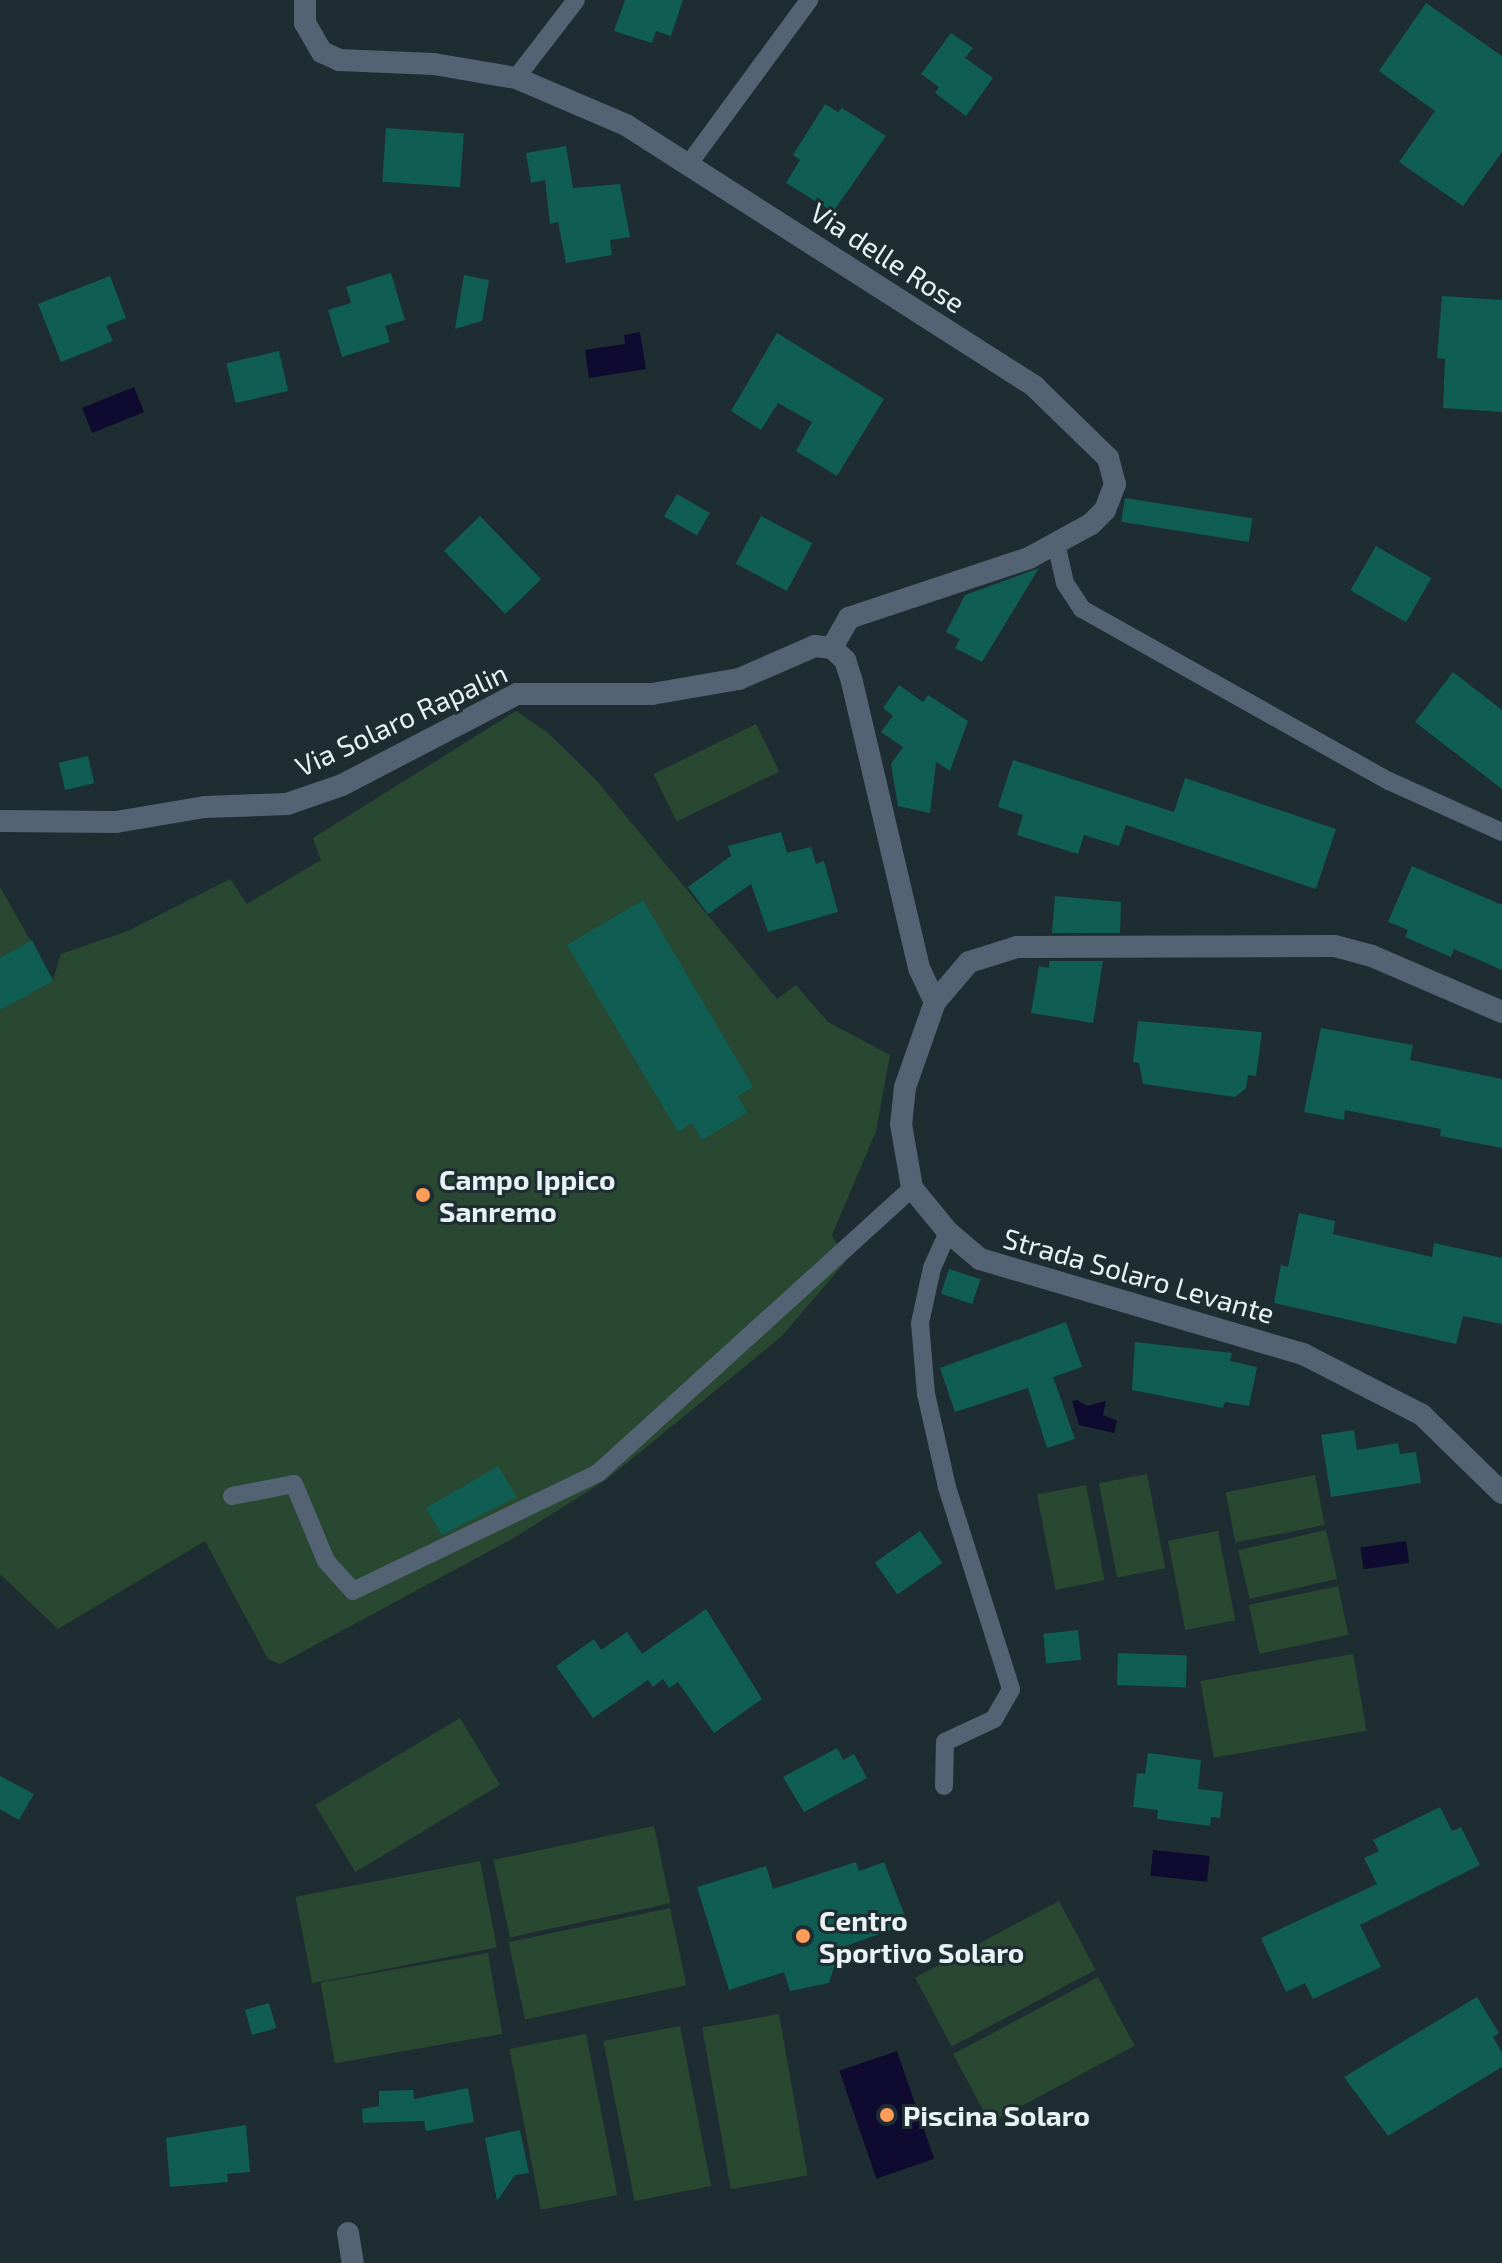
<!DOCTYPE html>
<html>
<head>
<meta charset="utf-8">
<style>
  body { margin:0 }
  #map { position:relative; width:1502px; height:2263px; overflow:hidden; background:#1e2d31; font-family:"Exo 2",sans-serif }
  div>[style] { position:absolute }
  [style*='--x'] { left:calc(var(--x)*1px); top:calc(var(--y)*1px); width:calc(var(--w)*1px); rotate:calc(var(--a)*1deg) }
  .green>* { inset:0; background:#294831; transform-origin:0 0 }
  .water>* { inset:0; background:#0e0a30; transform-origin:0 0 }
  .building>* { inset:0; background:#105d54; transform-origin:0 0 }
  .service>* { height:18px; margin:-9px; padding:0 9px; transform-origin:9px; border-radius:9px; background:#536373 }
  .minor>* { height:22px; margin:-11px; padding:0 11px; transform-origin:11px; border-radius:11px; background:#536373 }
  .dots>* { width:22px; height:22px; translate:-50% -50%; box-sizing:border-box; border:4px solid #1e2d31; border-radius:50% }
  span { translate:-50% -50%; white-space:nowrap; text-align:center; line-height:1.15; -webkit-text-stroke:6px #1e2d31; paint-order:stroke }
  .street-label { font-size:28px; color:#e8f2f4 }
  .poi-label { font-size:28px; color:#e8f2f4; font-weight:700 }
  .left { translate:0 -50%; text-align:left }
</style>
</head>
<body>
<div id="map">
  <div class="green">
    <i style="clip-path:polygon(516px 711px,548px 733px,596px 780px,777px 999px,796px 985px,828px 1022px,890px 1055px,876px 1131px,832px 1235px,846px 1261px,782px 1336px,606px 1480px,512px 1539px,280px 1664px,268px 1659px,205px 1541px,58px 1629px,0 1574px,0 887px,53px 980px,61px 954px,128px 931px,230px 879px,247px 904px,321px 860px,313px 838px)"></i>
    <i style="left:756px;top:724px;width:53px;height:114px;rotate:64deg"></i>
    <i style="left:1147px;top:1474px;width:96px;height:49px;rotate:79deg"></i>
    <i style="left:1315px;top:1475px;width:51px;height:91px;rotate:79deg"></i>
    <i style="left:1086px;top:1485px;width:97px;height:50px;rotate:79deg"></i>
    <i style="left:1326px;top:1530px;width:50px;height:90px;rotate:77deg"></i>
    <i style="left:1218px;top:1531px;width:91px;height:51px;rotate:79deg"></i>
    <i style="left:1338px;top:1586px;width:50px;height:91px;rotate:78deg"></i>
    <i style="left:1353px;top:1654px;width:78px;height:155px;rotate:80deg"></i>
    <i style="left:460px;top:1718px;width:78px;height:169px;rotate:59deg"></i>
    <i style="left:654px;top:1826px;width:79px;height:164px;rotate:78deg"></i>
    <i style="left:480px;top:1861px;width:88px;height:188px;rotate:79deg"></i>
    <i style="left:1059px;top:1901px;width:78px;height:163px;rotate:62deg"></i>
    <i style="left:670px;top:1908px;width:79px;height:165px;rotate:78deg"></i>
    <i style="left:488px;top:1953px;width:82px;height:170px;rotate:80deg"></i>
    <i style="left:1098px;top:1977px;width:78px;height:164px;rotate:62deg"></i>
    <i style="left:779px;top:2014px;width:164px;height:78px;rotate:80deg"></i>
    <i style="left:680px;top:2026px;width:163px;height:78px;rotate:79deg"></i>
    <i style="left:586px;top:2034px;width:164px;height:78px;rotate:79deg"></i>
  </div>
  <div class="water">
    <i style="clip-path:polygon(640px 332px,646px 369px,589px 378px,585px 350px,625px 344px,624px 335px)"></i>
    <i style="left:134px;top:387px;width:27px;height:56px;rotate:68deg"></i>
    <i style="clip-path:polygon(1077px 1400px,1087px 1406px,1106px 1401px,1103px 1415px,1117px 1421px,1114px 1433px,1079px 1425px,1072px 1401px)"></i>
    <i style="left:1406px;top:1541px;width:22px;height:46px;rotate:82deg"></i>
    <i style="left:1153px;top:1850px;width:57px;height:26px;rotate:6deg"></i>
    <i style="left:897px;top:2051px;width:114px;height:61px;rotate:71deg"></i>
  </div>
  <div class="building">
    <i style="clip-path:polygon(625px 0,683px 0,671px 36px,656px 31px,652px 43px,614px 31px)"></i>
    <i style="clip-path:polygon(1426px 3px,1502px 56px,1502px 152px,1463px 206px,1399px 162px,1435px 111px,1379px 71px)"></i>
    <i style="clip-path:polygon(951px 33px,973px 48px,965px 58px,993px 78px,966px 116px,935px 93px,939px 87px,921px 74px)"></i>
    <i style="clip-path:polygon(825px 104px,838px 112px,842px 108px,886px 136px,833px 212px,786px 183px,800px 160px,793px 155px)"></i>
    <i style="left:386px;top:128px;width:78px;height:54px;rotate:4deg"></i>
    <i style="clip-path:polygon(566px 146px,573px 188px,620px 184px,630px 237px,610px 240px,612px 255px,566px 263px,558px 222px,550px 224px,545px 180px,531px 183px,526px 153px)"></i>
    <i style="clip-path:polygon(391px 273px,405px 320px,385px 326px,390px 342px,342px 357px,328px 310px,351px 303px,346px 287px)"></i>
    <i style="clip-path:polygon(464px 275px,489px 280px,482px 321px,455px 329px)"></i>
    <i style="clip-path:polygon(110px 276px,126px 318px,106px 326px,113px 341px,61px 362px,38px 304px)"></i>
    <i style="clip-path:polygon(1442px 296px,1502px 300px,1502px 412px,1443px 408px,1445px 359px,1437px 358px)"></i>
    <i style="clip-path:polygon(777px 333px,884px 399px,837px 476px,796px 451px,812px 422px,778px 403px,761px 430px,731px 411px)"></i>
    <i style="left:279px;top:351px;width:41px;height:54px;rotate:77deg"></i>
    <i style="left:677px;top:494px;width:38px;height:26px;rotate:30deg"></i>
    <i style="left:1125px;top:498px;width:129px;height:24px;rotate:9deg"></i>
    <i style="left:480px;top:516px;width:88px;height:50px;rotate:46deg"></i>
    <i style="left:761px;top:516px;width:58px;height:54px;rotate:28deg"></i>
    <i style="left:1376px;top:546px;width:64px;height:51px;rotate:30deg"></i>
    <i style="clip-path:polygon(1039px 568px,982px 662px,955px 648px,960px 639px,946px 632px,965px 595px)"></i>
    <i style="clip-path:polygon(1453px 672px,1502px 710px,1502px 789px,1415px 722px)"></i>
    <i style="clip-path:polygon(899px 685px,923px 702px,928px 695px,968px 721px,950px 771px,936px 762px,930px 813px,898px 806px,891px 764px,903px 747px,881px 732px,893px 716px,883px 708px)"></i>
    <i style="left:88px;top:756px;width:28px;height:30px;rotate:77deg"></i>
    <i style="clip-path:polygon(1013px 760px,1174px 812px,1185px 778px,1336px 829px,1316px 889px,1126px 825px,1119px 846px,1084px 835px,1078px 854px,1017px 835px,1023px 815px,998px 807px)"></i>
    <i style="clip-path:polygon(781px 832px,787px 853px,811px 847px,816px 864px,824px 861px,838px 912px,768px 932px,751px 884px,708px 914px,688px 887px,731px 856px,728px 846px)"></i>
    <i style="clip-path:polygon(1412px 866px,1502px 905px,1502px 970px,1454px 949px,1451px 957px,1405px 937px,1408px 930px,1388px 922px)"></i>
    <i style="clip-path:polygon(1055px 896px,1121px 902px,1120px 933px,1052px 933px)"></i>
    <i style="clip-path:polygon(643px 900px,753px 1087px,738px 1096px,747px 1113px,702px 1140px,692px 1123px,678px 1132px,567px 945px)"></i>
    <i style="clip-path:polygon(32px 940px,53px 981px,0 1010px,0 958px)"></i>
    <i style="clip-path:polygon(1049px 961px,1103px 961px,1093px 1023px,1031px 1013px,1039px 966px,1049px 968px)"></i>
    <i style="clip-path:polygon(1138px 1021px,1262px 1032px,1256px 1076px,1248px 1075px,1246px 1088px,1235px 1097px,1143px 1084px,1139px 1063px,1133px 1062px)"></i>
    <i style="clip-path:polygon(1321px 1028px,1413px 1045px,1410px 1060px,1502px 1079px,1502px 1148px,1440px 1136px,1441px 1129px,1345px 1110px,1344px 1120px,1304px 1112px)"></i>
    <i style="clip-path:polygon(1299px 1213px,1335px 1221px,1333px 1234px,1432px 1257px,1434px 1243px,1502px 1258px,1502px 1324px,1463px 1316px,1456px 1344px,1274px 1303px,1281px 1265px,1288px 1267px)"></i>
    <i style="left:949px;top:1269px;width:33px;height:26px;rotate:18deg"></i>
    <i style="clip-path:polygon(1066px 1322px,1082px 1367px,1053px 1377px,1075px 1439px,1047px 1448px,1028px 1388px,955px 1412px,940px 1368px)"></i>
    <i style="clip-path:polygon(1135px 1342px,1232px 1353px,1230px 1361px,1257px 1367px,1249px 1406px,1225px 1402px,1223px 1408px,1132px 1390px)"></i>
    <i style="clip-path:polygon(1354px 1430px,1357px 1450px,1398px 1443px,1400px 1454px,1416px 1452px,1421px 1483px,1331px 1497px,1321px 1435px)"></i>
    <i style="clip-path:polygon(498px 1466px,517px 1497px,442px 1535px,426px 1508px)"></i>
    <i style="left:920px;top:1531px;width:39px;height:55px;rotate:55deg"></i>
    <i style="clip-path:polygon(706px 1609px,762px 1699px,714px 1733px,678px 1682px,669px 1688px,663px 1679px,653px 1687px,648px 1680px,593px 1718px,556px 1666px,594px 1639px,601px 1650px,627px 1632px,642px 1654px)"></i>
    <i style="left:1078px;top:1630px;width:30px;height:35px;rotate:84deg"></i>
    <i style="left:1118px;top:1653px;width:69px;height:32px;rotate:2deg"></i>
    <i style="clip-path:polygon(837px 1748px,843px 1760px,854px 1754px,867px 1778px,804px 1812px,783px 1777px)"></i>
    <i style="clip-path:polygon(1148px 1753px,1201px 1760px,1198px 1789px,1223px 1792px,1220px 1818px,1211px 1817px,1210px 1826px,1157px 1819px,1158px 1810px,1133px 1807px,1137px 1773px,1145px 1774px)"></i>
    <i style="clip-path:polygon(0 1776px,34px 1794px,19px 1820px,0 1809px)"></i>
    <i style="clip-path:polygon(1440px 1807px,1452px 1831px,1461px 1827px,1480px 1865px,1360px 1925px,1381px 1967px,1313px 1999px,1305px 1983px,1286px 1992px,1261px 1938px,1377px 1884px,1364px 1858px,1379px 1851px,1373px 1840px)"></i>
    <i style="clip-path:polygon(856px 1862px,859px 1871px,884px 1862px,908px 1924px,840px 1948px,829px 1983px,790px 1991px,784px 1972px,729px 1990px,697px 1887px,766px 1866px,773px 1889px)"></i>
    <i style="clip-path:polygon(1477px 1997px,1499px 2033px,1493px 2037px,1502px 2053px,1502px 2067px,1388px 2136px,1344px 2077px)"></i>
    <i style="left:269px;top:2003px;width:26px;height:25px;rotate:74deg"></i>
    <i style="clip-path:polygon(468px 2088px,474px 2122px,426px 2131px,424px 2121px,363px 2123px,362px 2109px,379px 2106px,379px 2091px,413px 2090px,414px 2099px)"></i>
    <i style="clip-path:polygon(246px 2125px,250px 2172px,227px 2174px,228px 2182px,170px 2187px,166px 2138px)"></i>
    <i style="clip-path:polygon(520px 2130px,529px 2173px,515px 2175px,497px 2201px,485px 2138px)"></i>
  </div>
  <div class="service">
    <i style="--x:516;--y:78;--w:98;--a:-52.4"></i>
    <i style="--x:688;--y:165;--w:205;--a:-53.7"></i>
    <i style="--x:1056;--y:543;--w:41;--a:77.3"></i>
    <i style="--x:1065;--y:583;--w:31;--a:57"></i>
    <i style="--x:1082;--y:609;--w:352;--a:29.3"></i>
    <i style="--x:1389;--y:781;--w:124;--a:24.3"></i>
    <i style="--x:232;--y:1496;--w:63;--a:-11"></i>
    <i style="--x:294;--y:1484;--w:83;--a:67.4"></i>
    <i style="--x:326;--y:1561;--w:40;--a:48"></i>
    <i style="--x:353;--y:1591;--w:272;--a:-25.7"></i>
    <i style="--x:598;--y:1473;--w:424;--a:-42.2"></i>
    <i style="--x:944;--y:1786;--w:44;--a:-88.7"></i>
    <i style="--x:945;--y:1742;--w:54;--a:-25.1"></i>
    <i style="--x:994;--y:1719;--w:34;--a:-60"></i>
    <i style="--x:1011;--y:1689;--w:212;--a:-107.6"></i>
    <i style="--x:947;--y:1487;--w:95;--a:-102.7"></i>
    <i style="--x:926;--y:1394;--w:71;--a:-94.8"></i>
    <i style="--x:920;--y:1323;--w:56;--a:-77.7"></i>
    <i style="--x:932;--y:1268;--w:39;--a:-66"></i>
  </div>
  <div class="minor">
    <i style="--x:305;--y:0;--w:23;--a:90"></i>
    <i style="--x:305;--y:23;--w:34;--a:60"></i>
    <i style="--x:322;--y:52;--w:19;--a:25"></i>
    <i style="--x:339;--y:60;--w:95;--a:2.4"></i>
    <i style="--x:434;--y:64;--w:83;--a:9.7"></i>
    <i style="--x:516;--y:78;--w:120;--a:23.1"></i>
    <i style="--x:626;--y:125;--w:486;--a:32.6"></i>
    <i style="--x:1035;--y:387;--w:102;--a:44.2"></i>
    <i style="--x:1108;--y:458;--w:27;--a:75"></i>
    <i style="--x:1115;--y:484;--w:28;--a:111"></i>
    <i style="--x:1105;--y:510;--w:20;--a:135"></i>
    <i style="--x:1091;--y:524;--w:71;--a:151.3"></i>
    <i style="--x:1029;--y:558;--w:190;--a:161.6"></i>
    <i style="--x:849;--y:618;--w:34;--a:120"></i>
    <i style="--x:0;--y:821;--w:116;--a:0.5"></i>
    <i style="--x:116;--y:822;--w:90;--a:-9.6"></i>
    <i style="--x:205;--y:807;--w:82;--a:-2.1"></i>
    <i style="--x:287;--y:804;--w:58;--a:-19.1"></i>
    <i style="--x:342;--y:785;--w:197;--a:-27.5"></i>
    <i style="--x:517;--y:694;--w:135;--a:0"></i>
    <i style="--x:652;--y:694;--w:88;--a:-9.8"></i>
    <i style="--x:739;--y:679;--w:83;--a:-23.5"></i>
    <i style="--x:815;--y:646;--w:17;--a:7"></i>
    <i style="--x:832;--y:648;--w:18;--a:43"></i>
    <i style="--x:845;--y:660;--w:23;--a:72"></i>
    <i style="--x:852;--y:682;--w:294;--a:76.8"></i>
    <i style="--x:919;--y:968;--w:38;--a:65"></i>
    <i style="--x:1502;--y:1012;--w:142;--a:-156.7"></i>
    <i style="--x:1372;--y:956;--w:38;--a:-165"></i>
    <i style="--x:1335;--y:946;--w:318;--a:179.8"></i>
    <i style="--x:1017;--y:947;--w:50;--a:162.6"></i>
    <i style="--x:969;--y:962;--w:52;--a:130.4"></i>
    <i style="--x:935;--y:1002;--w:90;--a:109.4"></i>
    <i style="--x:905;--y:1087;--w:37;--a:96"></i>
    <i style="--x:901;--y:1124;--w:65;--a:80.2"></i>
    <i style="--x:912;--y:1188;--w:57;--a:50.7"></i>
    <i style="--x:948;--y:1232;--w:42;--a:40.2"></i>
    <i style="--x:980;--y:1259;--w:337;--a:16.4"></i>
    <i style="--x:1303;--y:1354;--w:134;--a:27.1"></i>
    <i style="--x:1422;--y:1415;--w:112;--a:44.3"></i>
    <i style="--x:348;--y:2233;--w:30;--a:81"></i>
  </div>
  <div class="dots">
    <i style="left:423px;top:1195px;background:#fe9c58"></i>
    <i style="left:803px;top:1936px;background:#fe9c58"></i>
    <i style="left:887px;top:2115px;background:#fe9c58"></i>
  </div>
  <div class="street-label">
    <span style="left:888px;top:257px;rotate:33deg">Via delle Rose</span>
    <span style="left:401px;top:719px;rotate:-25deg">Via Solaro Rapalin</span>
    <span style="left:1139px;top:1275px;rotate:16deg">Strada Solaro Levante</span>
  </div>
  <div class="poi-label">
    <span class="left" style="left:439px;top:1195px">Campo Ippico<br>Sanremo</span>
    <span class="left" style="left:819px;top:1936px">Centro<br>Sportivo Solaro</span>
    <span class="left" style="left:903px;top:2115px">Piscina Solaro</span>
  </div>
</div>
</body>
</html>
